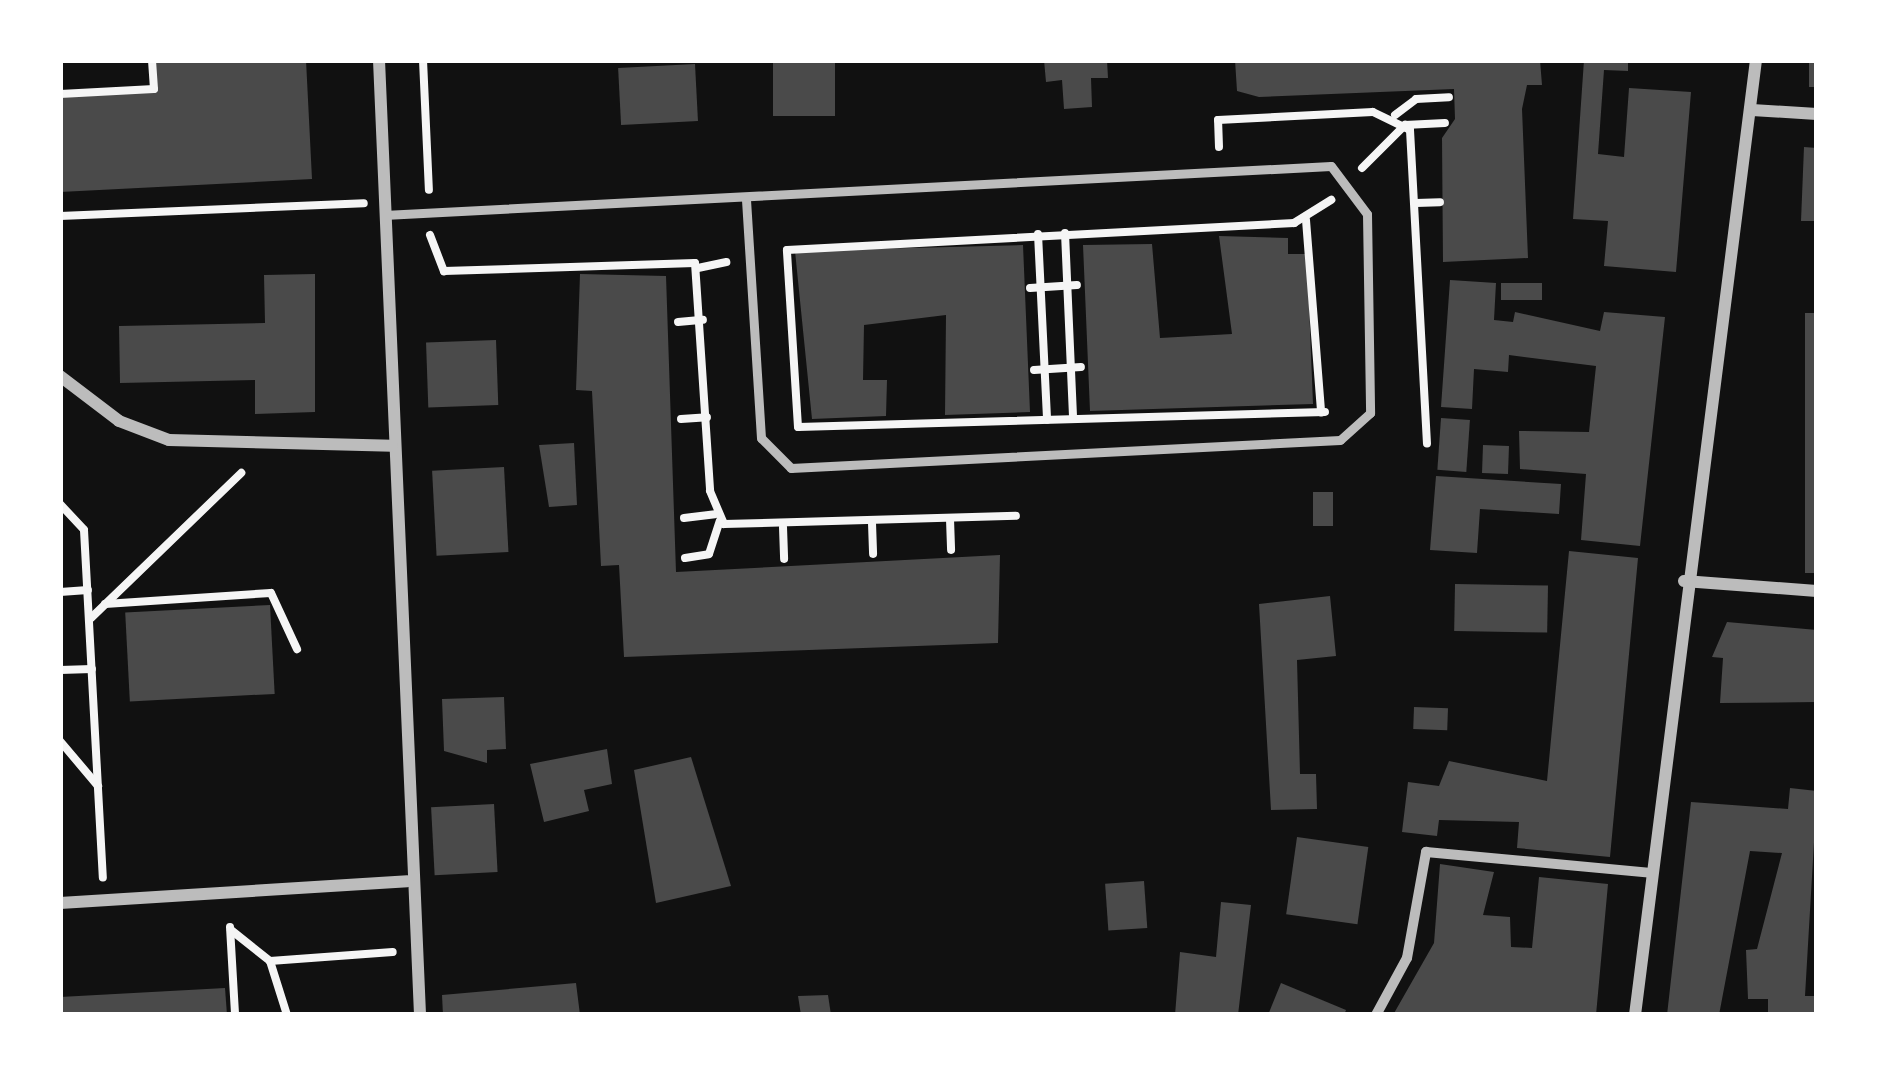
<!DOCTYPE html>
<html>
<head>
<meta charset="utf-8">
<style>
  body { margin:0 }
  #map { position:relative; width:1877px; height:1075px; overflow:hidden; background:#111; font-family:"Alegreya Sans",sans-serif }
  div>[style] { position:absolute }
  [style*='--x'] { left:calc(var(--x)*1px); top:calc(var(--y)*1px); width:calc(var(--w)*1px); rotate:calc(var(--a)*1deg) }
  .building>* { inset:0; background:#4a4a4a; transform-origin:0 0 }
  .path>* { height:8px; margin:-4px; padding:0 4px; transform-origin:4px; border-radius:4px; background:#f5f5f5 }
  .service>* { height:9px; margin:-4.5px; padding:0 4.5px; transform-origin:4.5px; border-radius:4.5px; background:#bcbcbc }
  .pedestrian>* { height:10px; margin:-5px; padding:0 5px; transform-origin:5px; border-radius:5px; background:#bcbcbc }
  .minor>* { height:12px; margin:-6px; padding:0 6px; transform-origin:6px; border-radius:6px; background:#bcbcbc }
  span { translate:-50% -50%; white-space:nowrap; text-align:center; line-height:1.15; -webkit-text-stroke:10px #fff; paint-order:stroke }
  .frame { position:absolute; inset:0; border:63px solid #fff; pointer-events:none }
</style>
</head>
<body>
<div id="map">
  <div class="building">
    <i style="clip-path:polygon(152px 60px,306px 60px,312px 179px,60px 192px,60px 94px,154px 89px)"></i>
    <i style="left:773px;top:60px;width:62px;height:56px"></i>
    <i style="clip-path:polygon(1044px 60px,1107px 60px,1108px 78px,1091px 78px,1092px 107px,1064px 109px,1062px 80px,1046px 82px)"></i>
    <i style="clip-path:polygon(1235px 60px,1540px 60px,1542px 85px,1527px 85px,1522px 109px,1528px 258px,1443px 262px,1442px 138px,1455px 119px,1454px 89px,1259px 97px,1237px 91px)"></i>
    <i style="clip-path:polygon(1584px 60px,1628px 60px,1628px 71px,1604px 70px,1598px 154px,1624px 157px,1629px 88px,1691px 92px,1676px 272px,1604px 266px,1608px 221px,1573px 219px)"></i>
    <i style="left:1809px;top:60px;width:8px;height:27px"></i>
    <i style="left:695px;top:64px;width:57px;height:77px;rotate:87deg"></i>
    <i style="clip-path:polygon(1804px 147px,1817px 148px,1817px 221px,1801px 221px)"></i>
    <i style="clip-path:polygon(1219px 236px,1288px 238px,1288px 254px,1307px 254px,1313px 404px,1090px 411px,1083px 245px,1152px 244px,1160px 338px,1232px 334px)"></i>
    <i style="clip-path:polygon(1023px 245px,1030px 412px,945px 415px,946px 315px,864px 325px,863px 380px,887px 380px,886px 416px,812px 419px,795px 251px)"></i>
    <i style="clip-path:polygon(315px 274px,315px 412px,255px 414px,255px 380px,120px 383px,119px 326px,265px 323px,264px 275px)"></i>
    <i style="clip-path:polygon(580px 274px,666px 276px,676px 572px,1000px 555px,998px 643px,624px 657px,619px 565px,601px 566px,592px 391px,576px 390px)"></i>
    <i style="clip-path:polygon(1450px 280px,1496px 283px,1494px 320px,1513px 322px,1515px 312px,1600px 331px,1604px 312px,1665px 317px,1640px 546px,1581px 540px,1586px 474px,1520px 469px,1519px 431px,1589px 432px,1596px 366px,1509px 355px,1508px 372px,1474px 369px,1472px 409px,1441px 407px)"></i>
    <i style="left:1501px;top:283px;width:41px;height:17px"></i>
    <i style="left:1817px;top:313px;width:260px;height:12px;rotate:90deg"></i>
    <i style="left:496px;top:340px;width:65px;height:70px;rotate:88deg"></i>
    <i style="left:1441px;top:418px;width:29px;height:52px;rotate:4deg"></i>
    <i style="clip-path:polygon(574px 443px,577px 505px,549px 507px,539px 445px)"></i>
    <i style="left:1483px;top:445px;width:26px;height:28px;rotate:2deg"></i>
    <i style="left:504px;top:467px;width:85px;height:72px;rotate:87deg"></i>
    <i style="clip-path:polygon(1436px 476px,1561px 484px,1559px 514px,1480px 509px,1477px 553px,1430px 550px)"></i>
    <i style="left:1313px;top:492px;width:20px;height:34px"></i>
    <i style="clip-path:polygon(1569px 551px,1638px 558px,1610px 857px,1517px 848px,1519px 822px,1439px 820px,1437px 836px,1402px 832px,1408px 782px,1439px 786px,1449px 761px,1547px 781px)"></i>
    <i style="left:1455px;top:584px;width:93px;height:47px;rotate:1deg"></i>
    <i style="clip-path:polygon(1330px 596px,1336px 656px,1297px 660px,1300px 774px,1316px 774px,1317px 809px,1271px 810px,1259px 604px)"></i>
    <i style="left:270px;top:605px;width:89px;height:145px;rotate:87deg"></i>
    <i style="clip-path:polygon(1727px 622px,1817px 630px,1817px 702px,1720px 703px,1723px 658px,1712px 657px)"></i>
    <i style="clip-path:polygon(504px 697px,506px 749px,487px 750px,487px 763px,444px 751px,442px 699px)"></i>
    <i style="left:1414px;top:707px;width:34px;height:22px;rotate:2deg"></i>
    <i style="clip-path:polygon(607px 749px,612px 784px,584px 790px,589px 811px,544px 822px,530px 764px)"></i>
    <i style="clip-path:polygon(691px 757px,731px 886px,656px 903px,634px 770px)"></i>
    <i style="clip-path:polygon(1790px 788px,1817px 791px,1805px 996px,1817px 996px,1817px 1015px,1768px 1015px,1768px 999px,1748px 999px,1746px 950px,1757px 949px,1782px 853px,1750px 851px,1719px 1015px,1667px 1015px,1691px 802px,1788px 809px)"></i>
    <i style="left:494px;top:804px;width:68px;height:63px;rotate:87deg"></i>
    <i style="left:1297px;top:837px;width:72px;height:78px;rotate:8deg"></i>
    <i style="clip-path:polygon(1440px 864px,1494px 872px,1483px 915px,1510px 917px,1511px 947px,1532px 948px,1539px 877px,1608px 884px,1596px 1015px,1393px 1015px,1434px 943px)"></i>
    <i style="left:1144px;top:881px;width:47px;height:39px;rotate:86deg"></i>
    <i style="clip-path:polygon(1221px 902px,1251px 905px,1238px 1015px,1175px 1015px,1180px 952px,1216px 957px)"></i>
    <i style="clip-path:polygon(576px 983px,580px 1015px,443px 1015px,442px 995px)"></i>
    <i style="clip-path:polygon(1281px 983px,1346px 1010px,1344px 1015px,1268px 1015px)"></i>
    <i style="clip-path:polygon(225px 988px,227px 1015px,60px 1015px,60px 997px)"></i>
    <i style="clip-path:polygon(828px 995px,831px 1015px,801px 1015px,798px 996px)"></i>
  </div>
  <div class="path">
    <i style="--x:423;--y:60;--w:130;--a:87.4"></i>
    <i style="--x:60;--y:94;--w:94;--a:-3"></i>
    <i style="--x:154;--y:89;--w:29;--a:-94"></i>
    <i style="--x:1395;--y:115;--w:26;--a:-37"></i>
    <i style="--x:1416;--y:99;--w:33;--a:-3"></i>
    <i style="--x:1219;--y:147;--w:27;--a:-92"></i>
    <i style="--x:1218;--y:120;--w:155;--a:-3"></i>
    <i style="--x:1373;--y:112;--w:41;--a:25.9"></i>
    <i style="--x:1410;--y:130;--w:314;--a:86.9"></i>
    <i style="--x:1362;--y:168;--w:61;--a:-45"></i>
    <i style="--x:1405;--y:125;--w:40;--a:-2.9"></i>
    <i style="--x:1416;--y:203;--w:24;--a:-2"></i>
    <i style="--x:60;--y:216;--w:304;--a:-2.4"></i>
    <i style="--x:1306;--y:220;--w:193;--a:85.5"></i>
    <i style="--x:1065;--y:233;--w:186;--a:87.5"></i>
    <i style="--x:1038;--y:234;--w:186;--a:87.2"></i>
    <i style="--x:430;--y:235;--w:39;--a:69"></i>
    <i style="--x:444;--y:271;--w:251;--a:-1.8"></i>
    <i style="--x:695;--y:263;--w:228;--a:86.2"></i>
    <i style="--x:710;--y:491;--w:36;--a:67"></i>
    <i style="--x:724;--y:524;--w:292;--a:-1.6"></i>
    <i style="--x:698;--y:268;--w:29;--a:-12"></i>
    <i style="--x:1030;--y:288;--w:47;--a:-3.7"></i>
    <i style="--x:678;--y:322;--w:25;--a:-5"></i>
    <i style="--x:1034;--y:370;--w:47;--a:-3.7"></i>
    <i style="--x:1325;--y:412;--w:527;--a:178.37"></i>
    <i style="--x:798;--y:427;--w:177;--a:-93.6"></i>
    <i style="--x:787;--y:250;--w:508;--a:-3.05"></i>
    <i style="--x:1294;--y:223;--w:44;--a:-31.9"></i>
    <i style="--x:681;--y:419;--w:26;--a:-4"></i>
    <i style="--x:60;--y:504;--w:35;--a:47"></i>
    <i style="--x:84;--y:530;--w:348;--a:86.9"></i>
    <i style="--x:684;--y:518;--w:31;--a:-7"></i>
    <i style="--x:950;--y:519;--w:31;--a:88"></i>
    <i style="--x:872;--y:523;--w:31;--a:88"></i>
    <i style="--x:783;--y:527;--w:32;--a:88"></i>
    <i style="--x:685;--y:558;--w:24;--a:-9"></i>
    <i style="--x:709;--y:554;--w:35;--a:-72"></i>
    <i style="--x:60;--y:592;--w:28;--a:-4"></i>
    <i style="--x:105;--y:604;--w:166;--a:-3.8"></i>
    <i style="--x:271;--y:593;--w:62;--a:65.1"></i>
    <i style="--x:91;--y:618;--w:209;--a:-44"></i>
    <i style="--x:60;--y:670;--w:32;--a:-2"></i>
    <i style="--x:60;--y:741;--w:59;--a:49.8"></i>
    <i style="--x:230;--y:927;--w:88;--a:86.7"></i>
    <i style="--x:231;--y:930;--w:50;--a:38.5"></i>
    <i style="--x:270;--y:961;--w:123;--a:-4.2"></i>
    <i style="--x:270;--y:961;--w:57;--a:72.5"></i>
  </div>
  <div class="service">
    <i style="--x:384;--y:215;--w:948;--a:-2.96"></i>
    <i style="--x:1331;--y:166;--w:60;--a:53.1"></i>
    <i style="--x:1367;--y:214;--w:199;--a:89.1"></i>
    <i style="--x:1370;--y:413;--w:40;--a:138"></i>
    <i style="--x:1340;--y:440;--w:550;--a:177.08"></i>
    <i style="--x:791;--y:468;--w:42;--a:-135"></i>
    <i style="--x:761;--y:438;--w:238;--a:-93.6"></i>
  </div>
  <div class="pedestrian">
    <i style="--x:1376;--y:1015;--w:65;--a:-61.5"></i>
    <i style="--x:1407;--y:958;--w:108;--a:-79.8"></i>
    <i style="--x:1426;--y:852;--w:226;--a:5.3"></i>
  </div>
  <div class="minor">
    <i style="--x:379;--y:60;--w:956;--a:87.54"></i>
    <i style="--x:1752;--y:110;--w:65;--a:3.5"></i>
    <i style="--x:60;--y:376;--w:74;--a:37.3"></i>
    <i style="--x:119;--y:421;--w:53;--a:20.8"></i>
    <i style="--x:169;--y:440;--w:223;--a:1.5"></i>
    <i style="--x:1684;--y:581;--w:133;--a:4.3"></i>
    <i style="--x:60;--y:903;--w:348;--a:-3.6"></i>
    <i style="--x:1635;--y:1015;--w:963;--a:-82.78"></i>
  </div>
  <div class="frame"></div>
</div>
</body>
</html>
